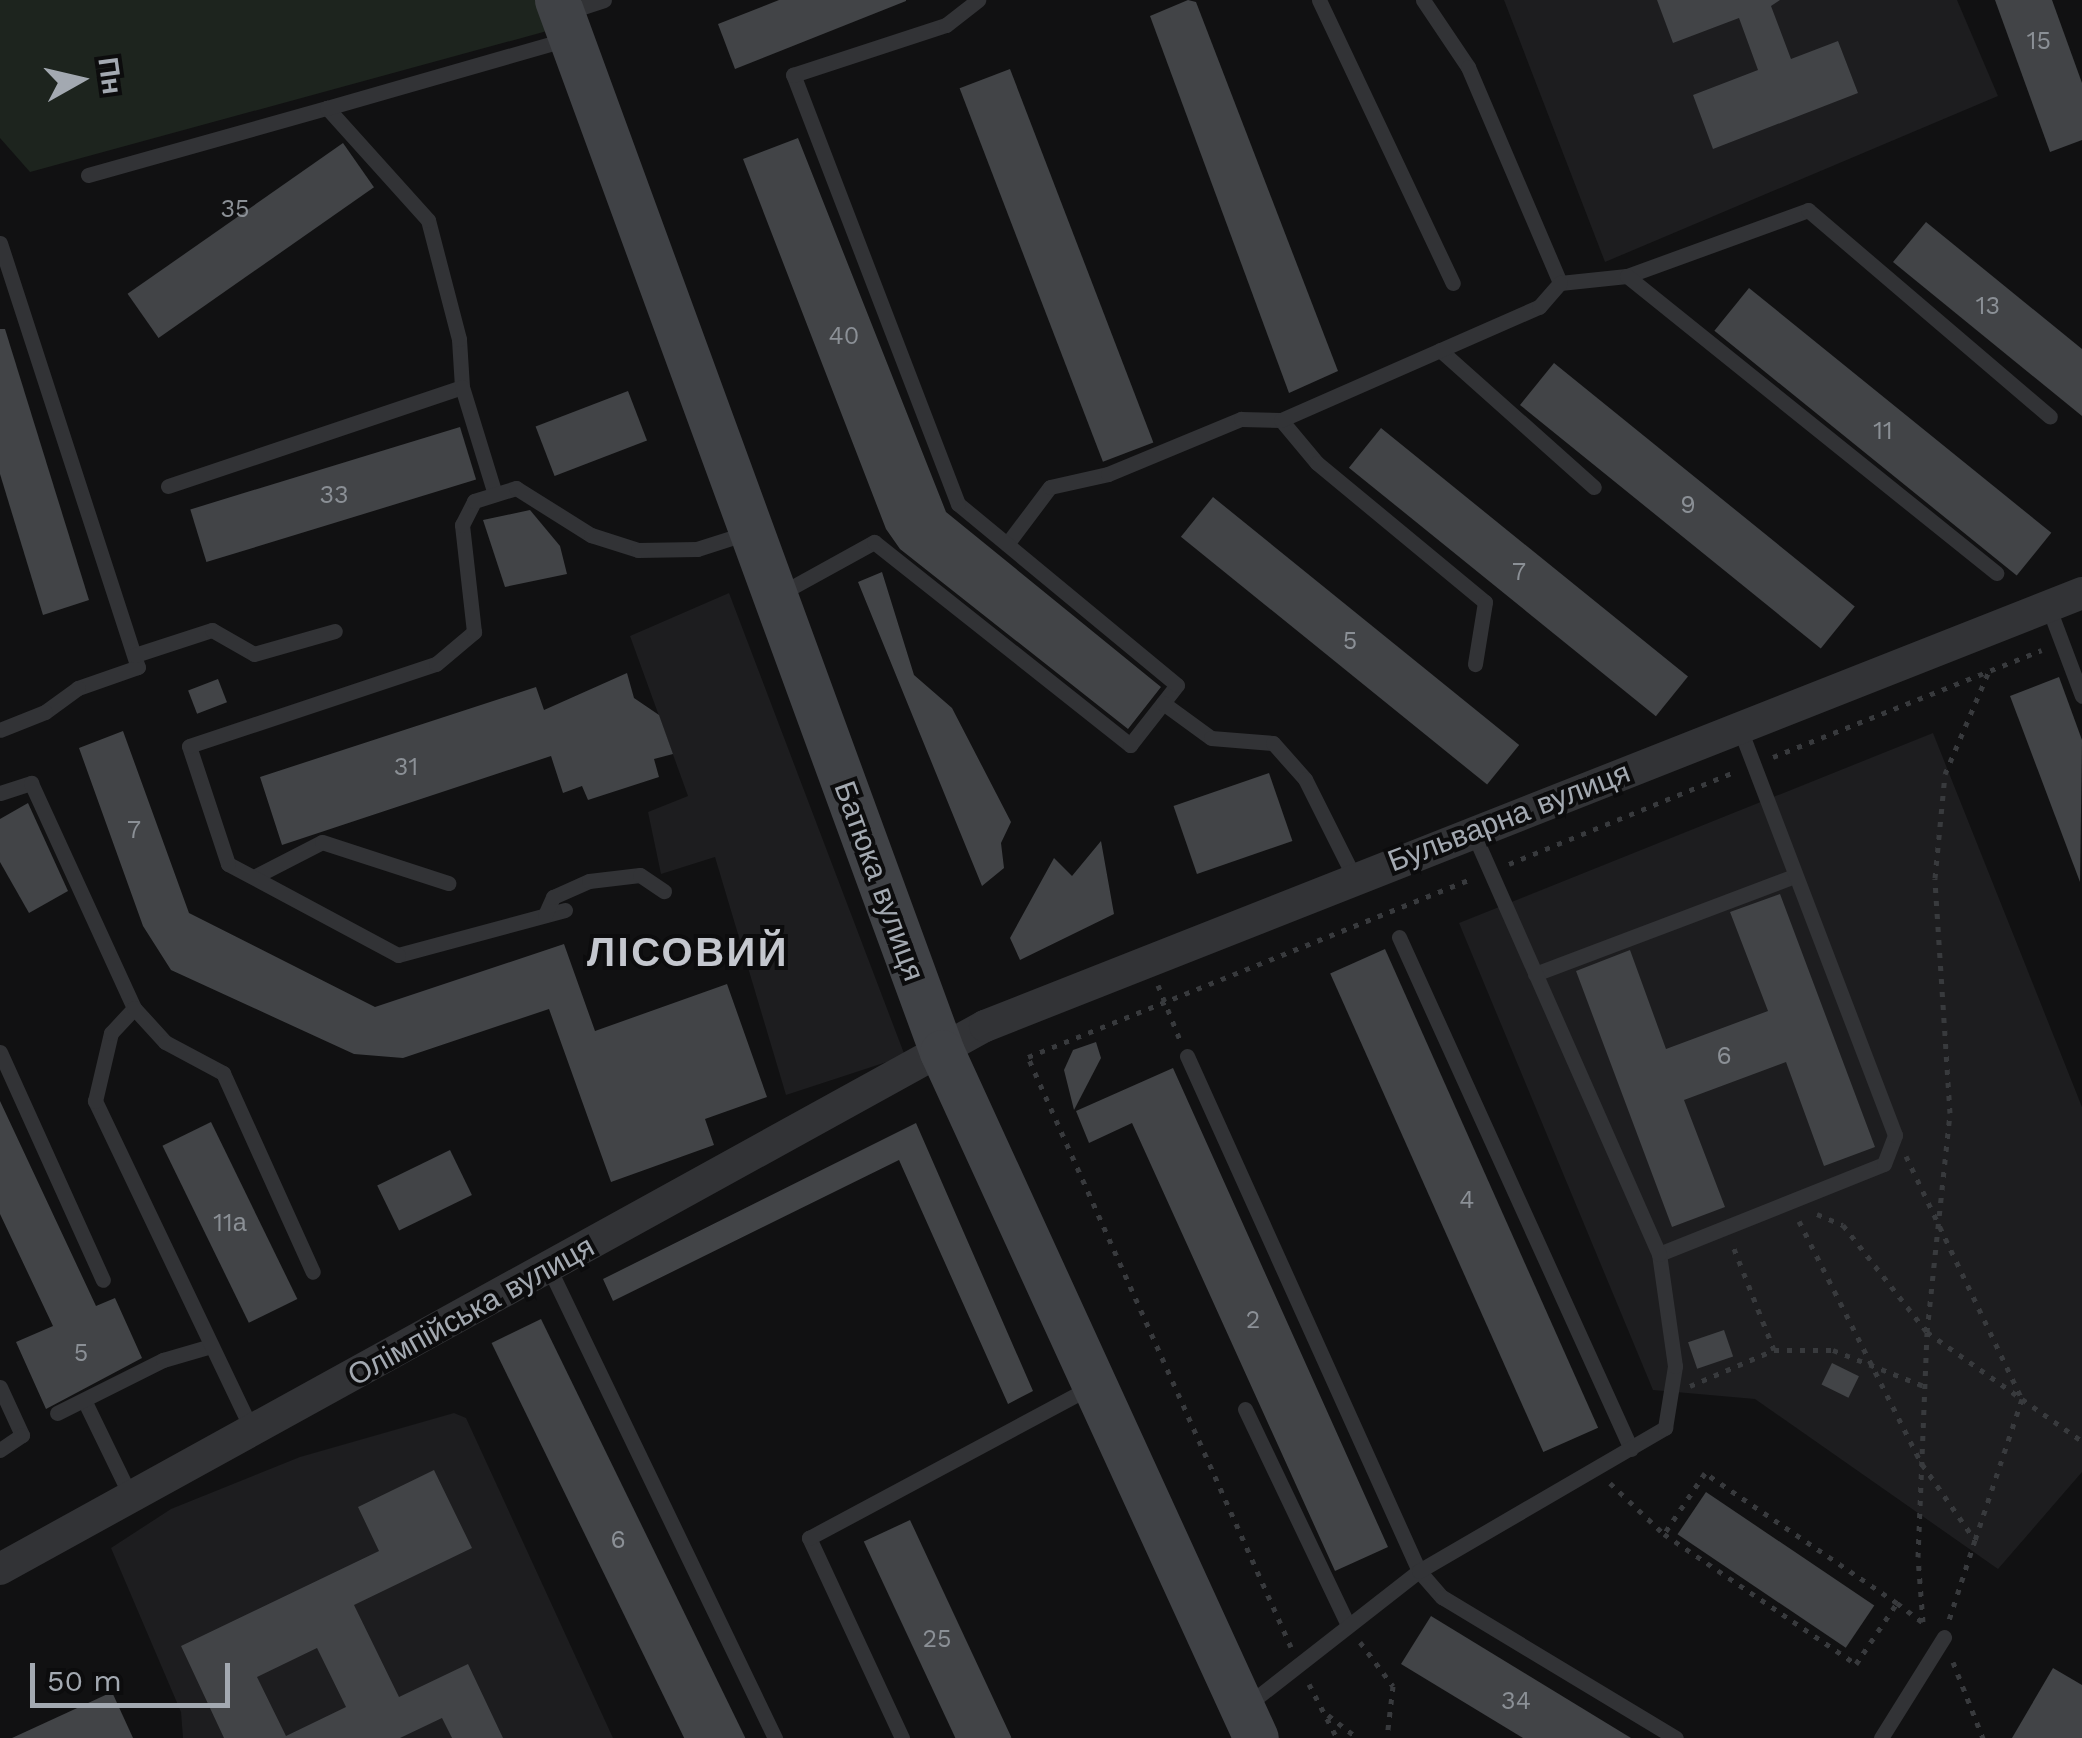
<!DOCTYPE html>
<html>
<head>
<meta charset="utf-8">
<style>
  body { margin:0 }
  #map { position:relative; width:2082px; height:1738px; overflow:hidden; background:#111112; font-family:"Work Sans",sans-serif }
  div>[style] { position:absolute }
  [style*='--x'] { left:calc(var(--x)*1px); top:calc(var(--y)*1px); width:calc(var(--w)*1px); rotate:calc(var(--a)*1deg) }
  .built>* { inset:0; background:#1d1d1f }
  .green>* { inset:0; background:#1d241e }
  .building>* { inset:0; background:#424447; transform-origin:0 0 }
  .path>* { height:5px; margin-top:-2.5px; transform-origin:0; background:repeating-linear-gradient(90deg,#383a3d 0 5px,transparent 0 13px) }
  .lane>* { height:15px; margin:-7.5px; padding:0 7.5px; transform-origin:7.5px; border-radius:7.5px; background:#323336 }
  .street>* { height:32px; margin:-16px; padding:0 16px; transform-origin:16px; border-radius:16px; background:#323336 }
  .secondary>* { height:45px; margin:-22.5px; padding:0 22.5px; transform-origin:22.5px; border-radius:22.5px; background:#404246 }
  span { translate:-50% -50%; white-space:nowrap; text-align:center; line-height:1.15; -webkit-text-stroke:8px #0c0c0d; paint-order:stroke }
  .number-label { font-size:25px; color:#8b9096 }
  .number-label span { -webkit-text-stroke-width:0 }
  .street-label { font-size:30px; color:#a3a9b1 }
  .district-label { font-size:40px; color:#c4c7ce; font-weight:700; letter-spacing:2.5px }
  .north { position:absolute; left:30px; top:30px; width:100px; height:100px; -webkit-text-stroke:8px #0c0c0d; paint-order:stroke; rotate:82deg; font-size:28px; font-weight:700; line-height:40px; text-align:center; color:#a3a9b1 }
  .north::after { content:''; display:block; margin:auto; width:35px; height:45px; background:#a3a9b1; clip-path:polygon(50% 0,100% 100%,50% 72%,0 100%) }
  .scale { position:absolute; left:30px; top:1663px; width:200px; height:45px; box-sizing:border-box; border:5px solid #a3a9b1; border-top:0; padding-left:12px; font-size:30px; line-height:35px; white-space:nowrap; color:#a3a9b1; -webkit-text-stroke:8px #0c0c0d; paint-order:stroke }
</style>
</head>
<body>
<div id="map">
  <div class="built">
    <i style="clip-path:polygon(1504px 0,1957px 0,1998px 96px,1605px 262px)"></i>
    <i style="clip-path:polygon(729px 593px,905px 1056px,786px 1095px,715px 857px,661px 874px,648px 812px,688px 796px,630px 636px)"></i>
    <i style="clip-path:polygon(1933px 733px,2082px 1107px,2082px 1472px,1998px 1569px,1755px 1399px,1653px 1390px,1459px 923px)"></i>
    <i style="clip-path:polygon(454px 1413px,466px 1418px,613px 1738px,183px 1738px,181px 1712px,111px 1548px,171px 1509px,300px 1457px)"></i>
  </div>
  <div class="green">
    <i style="clip-path:polygon(0 0,538px 0,547px 31px,30px 172px,0 138px)"></i>
  </div>
  <div class="building">
    <i style="clip-path:polygon(779px 0,906px 0,906px 1px,735px 69px,718px 24px)"></i>
    <i style="clip-path:polygon(1188px 0,1196px 2px,1338px 371px,1289px 393px,1150px 16px)"></i>
    <i style="clip-path:polygon(1657px 0,1780px 0,1771px 6px,1791px 59px,1838px 41px,1858px 93px,1713px 149px,1693px 95px,1758px 70px,1739px 18px,1673px 43px)"></i>
    <i style="clip-path:polygon(1995px 0,2052px 0,2082px 83px,2082px 140px,2050px 152px)"></i>
    <i style="left:1010px;top:69px;width:400px;height:54px;rotate:69deg"></i>
    <i style="clip-path:polygon(798px 138px,946px 512px,1161px 687px,1128px 729px,900px 549px,886px 529px,743px 159px)"></i>
    <i style="left:343px;top:143px;width:54px;height:263px;rotate:55deg"></i>
    <i style="clip-path:polygon(1926px 222px,2082px 349px,2082px 416px,1893px 262px)"></i>
    <i style="left:1749px;top:288px;width:389px;height:55px;rotate:39deg"></i>
    <i style="clip-path:polygon(0 329px,5px 329px,89px 600px,43px 615px,0 474px)"></i>
    <i style="left:1554px;top:363px;width:387px;height:54px;rotate:39deg"></i>
    <i style="left:628px;top:391px;width:53px;height:99px;rotate:69deg"></i>
    <i style="left:460px;top:427px;width:55px;height:282px;rotate:73deg"></i>
    <i style="left:1381px;top:428px;width:395px;height:51px;rotate:39deg"></i>
    <i style="left:1213px;top:497px;width:394px;height:51px;rotate:39deg"></i>
    <i style="clip-path:polygon(530px 510px,560px 546px,567px 574px,505px 587px,483px 520px)"></i>
    <i style="clip-path:polygon(882px 572px,914px 675px,952px 708px,1011px 822px,1001px 843px,1004px 868px,982px 886px,858px 582px)"></i>
    <i style="clip-path:polygon(627px 673px,634px 698px,659px 715px,673px 754px,654px 759px,659px 777px,588px 800px,582px 786px,563px 793px,551px 756px,282px 845px,260px 777px,536px 687px,544px 710px)"></i>
    <i style="clip-path:polygon(2059px 677px,2082px 740px,2080px 882px,2010px 696px)"></i>
    <i style="left:218px;top:679px;width:25px;height:32px;rotate:69deg"></i>
    <i style="clip-path:polygon(123px 731px,189px 913px,375px 1007px,564px 944px,595px 1031px,727px 984px,767px 1097px,705px 1119px,714px 1145px,611px 1182px,549px 1009px,403px 1058px,354px 1054px,171px 970px,143px 926px,79px 748px)"></i>
    <i style="left:1269px;top:773px;width:72px;height:101px;rotate:71deg"></i>
    <i style="clip-path:polygon(28px 803px,68px 891px,29px 913px,0 862px,0 819px)"></i>
    <i style="clip-path:polygon(1101px 841px,1114px 914px,1020px 960px,1010px 938px,1054px 858px,1072px 876px)"></i>
    <i style="clip-path:polygon(1780px 894px,1875px 1147px,1824px 1166px,1786px 1062px,1684px 1100px,1725px 1207px,1672px 1227px,1576px 971px,1630px 950px,1666px 1049px,1768px 1011px,1730px 912px)"></i>
    <i style="left:1385px;top:949px;width:524px;height:60px;rotate:66deg"></i>
    <i style="clip-path:polygon(1096px 1042px,1101px 1058px,1074px 1110px,1064px 1070px,1073px 1050px)"></i>
    <i style="clip-path:polygon(1173px 1068px,1388px 1547px,1335px 1571px,1132px 1123px,1089px 1143px,1076px 1111px)"></i>
    <i style="clip-path:polygon(0 1101px,96px 1306px,115px 1298px,142px 1358px,46px 1409px,16px 1342px,53px 1326px,0 1214px)"></i>
    <i style="left:211px;top:1122px;width:197px;height:54px;rotate:64deg"></i>
    <i style="clip-path:polygon(916px 1123px,1033px 1391px,1008px 1404px,899px 1160px,613px 1301px,603px 1279px)"></i>
    <i style="left:450px;top:1150px;width:50px;height:81px;rotate:64deg"></i>
    <i style="left:541px;top:1319px;width:466px;height:55px;rotate:64deg"></i>
    <i style="left:1724px;top:1330px;width:28px;height:38px;rotate:71deg"></i>
    <i style="left:1832px;top:1363px;width:30px;height:24px;rotate:26deg"></i>
    <i style="clip-path:polygon(evenodd,434px 1470px,472px 1548px,354px 1605px,399px 1697px,468px 1664px,503px 1738px,452px 1738px,442px 1718px,400px 1738px,224px 1738px,181px 1646px,379px 1551px,358px 1507px,434px 1470px,317px 1648px,346px 1707px,286px 1736px,257px 1677px,317px 1648px)"></i>
    <i style="left:1706px;top:1492px;width:203px;height:51px;rotate:34deg"></i>
    <i style="left:910px;top:1520px;width:240px;height:51px;rotate:65deg"></i>
    <i style="clip-path:polygon(1431px 1616px,1631px 1738px,1523px 1738px,1401px 1664px)"></i>
    <i style="clip-path:polygon(2053px 1668px,2082px 1685px,2082px 1738px,2012px 1738px)"></i>
    <i style="clip-path:polygon(112px 1692px,133px 1738px,12px 1738px)"></i>
  </div>
  <div class="path">
    <i style="--x:1773;--y:757;--w:289;--a:-21.7"></i>
    <i style="--x:1509;--y:864;--w:244;--a:-22.2"></i>
    <i style="--x:1158;--y:985;--w:59;--a:68.2"></i>
    <i style="--x:1906;--y:1156;--w:269;--a:64.5"></i>
    <i style="--x:2022;--y:1399;--w:73;--a:35"></i>
    <i style="--x:1817;--y:1214;--w:28;--a:23"></i>
    <i style="--x:1843;--y:1225;--w:136;--a:51.9"></i>
    <i style="--x:1927;--y:1332;--w:116;--a:35.2"></i>
    <i style="--x:2022;--y:1399;--w:149;--a:108.4"></i>
    <i style="--x:1799;--y:1221;--w:272;--a:63.2"></i>
    <i style="--x:1922;--y:1464;--w:93;--a:55.1"></i>
    <i style="--x:1975;--y:1540;--w:84;--a:108"></i>
    <i style="--x:1774;--y:1350;--w:59;--a:0"></i>
    <i style="--x:1833;--y:1350;--w:98;--a:21.6"></i>
    <i style="--x:1690;--y:1386;--w:91;--a:-23.2"></i>
    <i style="--x:1774;--y:1350;--w:112;--a:-111.5"></i>
    <i style="--x:1610;--y:1483;--w:74;--a:43.4"></i>
    <i style="--x:1664;--y:1534;--w:232;--a:34.1"></i>
    <i style="--x:1856;--y:1664;--w:73;--a:-56.1"></i>
    <i style="--x:1897;--y:1603;--w:232;--a:-145.9"></i>
    <i style="--x:1705;--y:1473;--w:73;--a:123.9"></i>
    <i style="--x:1897;--y:1603;--w:34;--a:37"></i>
    <i style="--x:1923;--y:1622;--w:65;--a:-94.4"></i>
    <i style="--x:1918;--y:1557;--w:225;--a:-87.7"></i>
    <i style="--x:1927;--y:1332;--w:220;--a:-84"></i>
    <i style="--x:1950;--y:1113;--w:235;--a:-93.7"></i>
    <i style="--x:1935;--y:878;--w:104;--a:-84.5"></i>
    <i style="--x:1945;--y:774;--w:112;--a:-66.9"></i>
    <i style="--x:1360;--y:1642;--w:55;--a:53.1"></i>
    <i style="--x:1393;--y:1686;--w:52;--a:96.6"></i>
    <i style="--x:1291;--y:1647;--w:646;--a:-114.03"></i>
    <i style="--x:1028;--y:1057;--w:477;--a:-21.9"></i>
    <i style="--x:1953;--y:1662;--w:82;--a:68.5"></i>
    <i style="--x:1309;--y:1684;--w:61;--a:62.6"></i>
    <i style="--x:1328;--y:1715;--w:37;--a:38"></i>
  </div>
  <div class="lane">
    <i style="--x:1319;--y:0;--w:313;--a:64.7"></i>
    <i style="--x:1423;--y:0;--w:81;--a:56.1"></i>
    <i style="--x:1468;--y:67;--w:235;--a:66.9"></i>
    <i style="--x:1560;--y:283;--w:67;--a:-6"></i>
    <i style="--x:1627;--y:276;--w:193;--a:-20"></i>
    <i style="--x:1808;--y:210;--w:318;--a:40.5"></i>
    <i style="--x:565;--y:13;--w:41;--a:-18.4"></i>
    <i style="--x:88;--y:175;--w:248;--a:-15.7"></i>
    <i style="--x:0;--y:243;--w:446;--a:72"></i>
    <i style="--x:138;--y:667;--w:64;--a:160.7"></i>
    <i style="--x:78;--y:688;--w:41;--a:144"></i>
    <i style="--x:45;--y:712;--w:48;--a:158.2"></i>
    <i style="--x:1627;--y:276;--w:474;--a:38.8"></i>
    <i style="--x:1440;--y:350;--w:206;--a:41.7"></i>
    <i style="--x:462;--y:387;--w:48;--a:-93.6"></i>
    <i style="--x:459;--y:339;--w:123;--a:-104.6"></i>
    <i style="--x:428;--y:220;--w:151;--a:-132"></i>
    <i style="--x:327;--y:108;--w:250;--a:-16"></i>
    <i style="--x:1281;--y:420;--w:56;--a:50.1"></i>
    <i style="--x:1317;--y:463;--w:218;--a:39.6"></i>
    <i style="--x:1485;--y:602;--w:63;--a:99.2"></i>
    <i style="--x:168;--y:486;--w:310;--a:-18.6"></i>
    <i style="--x:462;--y:387;--w:112;--a:72.9"></i>
    <i style="--x:1007;--y:544;--w:71;--a:-53"></i>
    <i style="--x:1050;--y:487;--w:59;--a:-12.6"></i>
    <i style="--x:1108;--y:474;--w:144;--a:-22.5"></i>
    <i style="--x:1241;--y:419;--w:40;--a:1.4"></i>
    <i style="--x:1281;--y:420;--w:282;--a:-23.7"></i>
    <i style="--x:1539;--y:307;--w:32;--a:-49"></i>
    <i style="--x:778;--y:595;--w:110;--a:-28.9"></i>
    <i style="--x:874;--y:542;--w:327;--a:38.4"></i>
    <i style="--x:1130;--y:745;--w:76;--a:-51.9"></i>
    <i style="--x:1177;--y:685;--w:284;--a:-140.4"></i>
    <i style="--x:958;--y:504;--w:460;--a:-111"></i>
    <i style="--x:793;--y:75;--w:161;--a:-18.1"></i>
    <i style="--x:946;--y:25;--w:41;--a:-38"></i>
    <i style="--x:2048;--y:606;--w:96;--a:69.3"></i>
    <i style="--x:135;--y:655;--w:81;--a:-18"></i>
    <i style="--x:212;--y:630;--w:48;--a:29.7"></i>
    <i style="--x:254;--y:654;--w:84;--a:-15.9"></i>
    <i style="--x:1163;--y:703;--w:59;--a:36.1"></i>
    <i style="--x:1211;--y:738;--w:62;--a:4.6"></i>
    <i style="--x:1273;--y:743;--w:48;--a:48.4"></i>
    <i style="--x:1305;--y:779;--w:110;--a:63.4"></i>
    <i style="--x:0;--y:793;--w:33;--a:-18"></i>
    <i style="--x:31;--y:783;--w:247;--a:65.4"></i>
    <i style="--x:254;--y:877;--w:76;--a:-27.2"></i>
    <i style="--x:322;--y:842;--w:133;--a:18"></i>
    <i style="--x:565;--y:910;--w:173;--a:164.9"></i>
    <i style="--x:398;--y:955;--w:193;--a:-151.8"></i>
    <i style="--x:228;--y:864;--w:124;--a:-108.3"></i>
    <i style="--x:189;--y:746;--w:260;--a:-18.4"></i>
    <i style="--x:436;--y:664;--w:50;--a:-40.1"></i>
    <i style="--x:474;--y:632;--w:108;--a:-96.4"></i>
    <i style="--x:462;--y:525;--w:27;--a:-63"></i>
    <i style="--x:474;--y:501;--w:44;--a:-17.2"></i>
    <i style="--x:516;--y:488;--w:89;--a:32.1"></i>
    <i style="--x:591;--y:535;--w:49;--a:17.7"></i>
    <i style="--x:638;--y:550;--w:59;--a:-1"></i>
    <i style="--x:697;--y:549;--w:52;--a:-17.7"></i>
    <i style="--x:545;--y:915;--w:20;--a:-66"></i>
    <i style="--x:553;--y:897;--w:39;--a:-24"></i>
    <i style="--x:589;--y:881;--w:51;--a:-6.7"></i>
    <i style="--x:640;--y:875;--w:29;--a:34"></i>
    <i style="--x:1399;--y:937;--w:562;--a:65.62"></i>
    <i style="--x:1535;--y:974;--w:278;--a:-20.7"></i>
    <i style="--x:0;--y:1052;--w:250;--a:65.7"></i>
    <i style="--x:1187;--y:1056;--w:565;--a:65.75"></i>
    <i style="--x:1419;--y:1571;--w:35;--a:49"></i>
    <i style="--x:1442;--y:1597;--w:273;--a:31.1"></i>
    <i style="--x:1659;--y:1254;--w:242;--a:-21.8"></i>
    <i style="--x:1884;--y:1164;--w:31;--a:-69"></i>
    <i style="--x:1895;--y:1135;--w:437;--a:-110.9"></i>
    <i style="--x:549;--y:1268;--w:522;--a:64.32"></i>
    <i style="--x:0;--y:1387;--w:53;--a:65.4"></i>
    <i style="--x:22;--y:1435;--w:27;--a:146"></i>
    <i style="--x:84;--y:1400;--w:108;--a:64.1"></i>
    <i style="--x:1245;--y:1409;--w:239;--a:64.5"></i>
    <i style="--x:57;--y:1413;--w:119;--a:-26.6"></i>
    <i style="--x:163;--y:1360;--w:50;--a:-16.3"></i>
    <i style="--x:252;--y:1430;--w:365;--a:-115.5"></i>
    <i style="--x:95;--y:1101;--w:70;--a:-76.8"></i>
    <i style="--x:111;--y:1033;--w:34;--a:-47"></i>
    <i style="--x:134;--y:1008;--w:46;--a:47.6"></i>
    <i style="--x:165;--y:1042;--w:66;--a:28.1"></i>
    <i style="--x:223;--y:1073;--w:218;--a:65.7"></i>
    <i style="--x:1246;--y:1706;--w:219;--a:-38"></i>
    <i style="--x:1419;--y:1571;--w:285;--a:-30.2"></i>
    <i style="--x:1665;--y:1428;--w:63;--a:-80.8"></i>
    <i style="--x:1675;--y:1366;--w:113;--a:-98.1"></i>
    <i style="--x:1659;--y:1254;--w:461;--a:-113.8"></i>
    <i style="--x:902;--y:1738;--w:221;--a:-114.9"></i>
    <i style="--x:809;--y:1538;--w:321;--a:-28.2"></i>
    <i style="--x:1881;--y:1738;--w:119;--a:-58"></i>
  </div>
  <div class="street">
    <i style="--x:0;--y:1569;--w:1125;--a:-28.87"></i>
    <i style="--x:985;--y:1026;--w:1179;--a:-21.54"></i>
  </div>
  <div class="secondary">
    <i style="--x:557;--y:0;--w:1120;--a:69.9"></i>
    <i style="--x:942;--y:1052;--w:754;--a:65.41"></i>
  </div>
  <div class="number-label">
    <span style="left:2039px;top:41px">15</span>
    <span style="left:235px;top:209px">35</span>
    <span style="left:1988px;top:306px">13</span>
    <span style="left:844px;top:336px">40</span>
    <span style="left:1883px;top:431px">11</span>
    <span style="left:334px;top:495px">33</span>
    <span style="left:1688px;top:505px">9</span>
    <span style="left:1519px;top:572px">7</span>
    <span style="left:1350px;top:641px">5</span>
    <span style="left:406px;top:767px">31</span>
    <span style="left:134px;top:830px">7</span>
    <span style="left:1724px;top:1056px">6</span>
    <span style="left:1467px;top:1200px">4</span>
    <span style="left:230px;top:1223px">11а</span>
    <span style="left:1253px;top:1320px">2</span>
    <span style="left:81px;top:1353px">5</span>
    <span style="left:618px;top:1540px">6</span>
    <span style="left:937px;top:1639px">25</span>
    <span style="left:1516px;top:1701px">34</span>
  </div>
  <div class="street-label">
    <span style="left:1509px;top:817px;rotate:-21deg">Бульварна вулиця</span>
    <span style="left:879px;top:881px;rotate:70deg">Батюка вулиця</span>
    <span style="left:471px;top:1311px;rotate:-29deg">Олімпійська вулиця</span>
  </div>
  <div class="district-label">
    <span style="left:688px;top:953px">ЛІСОВИЙ</span>
  </div>
  <div class="north">Пн</div>
  <div class="scale">50 m</div>
</div>
</body>
</html>
